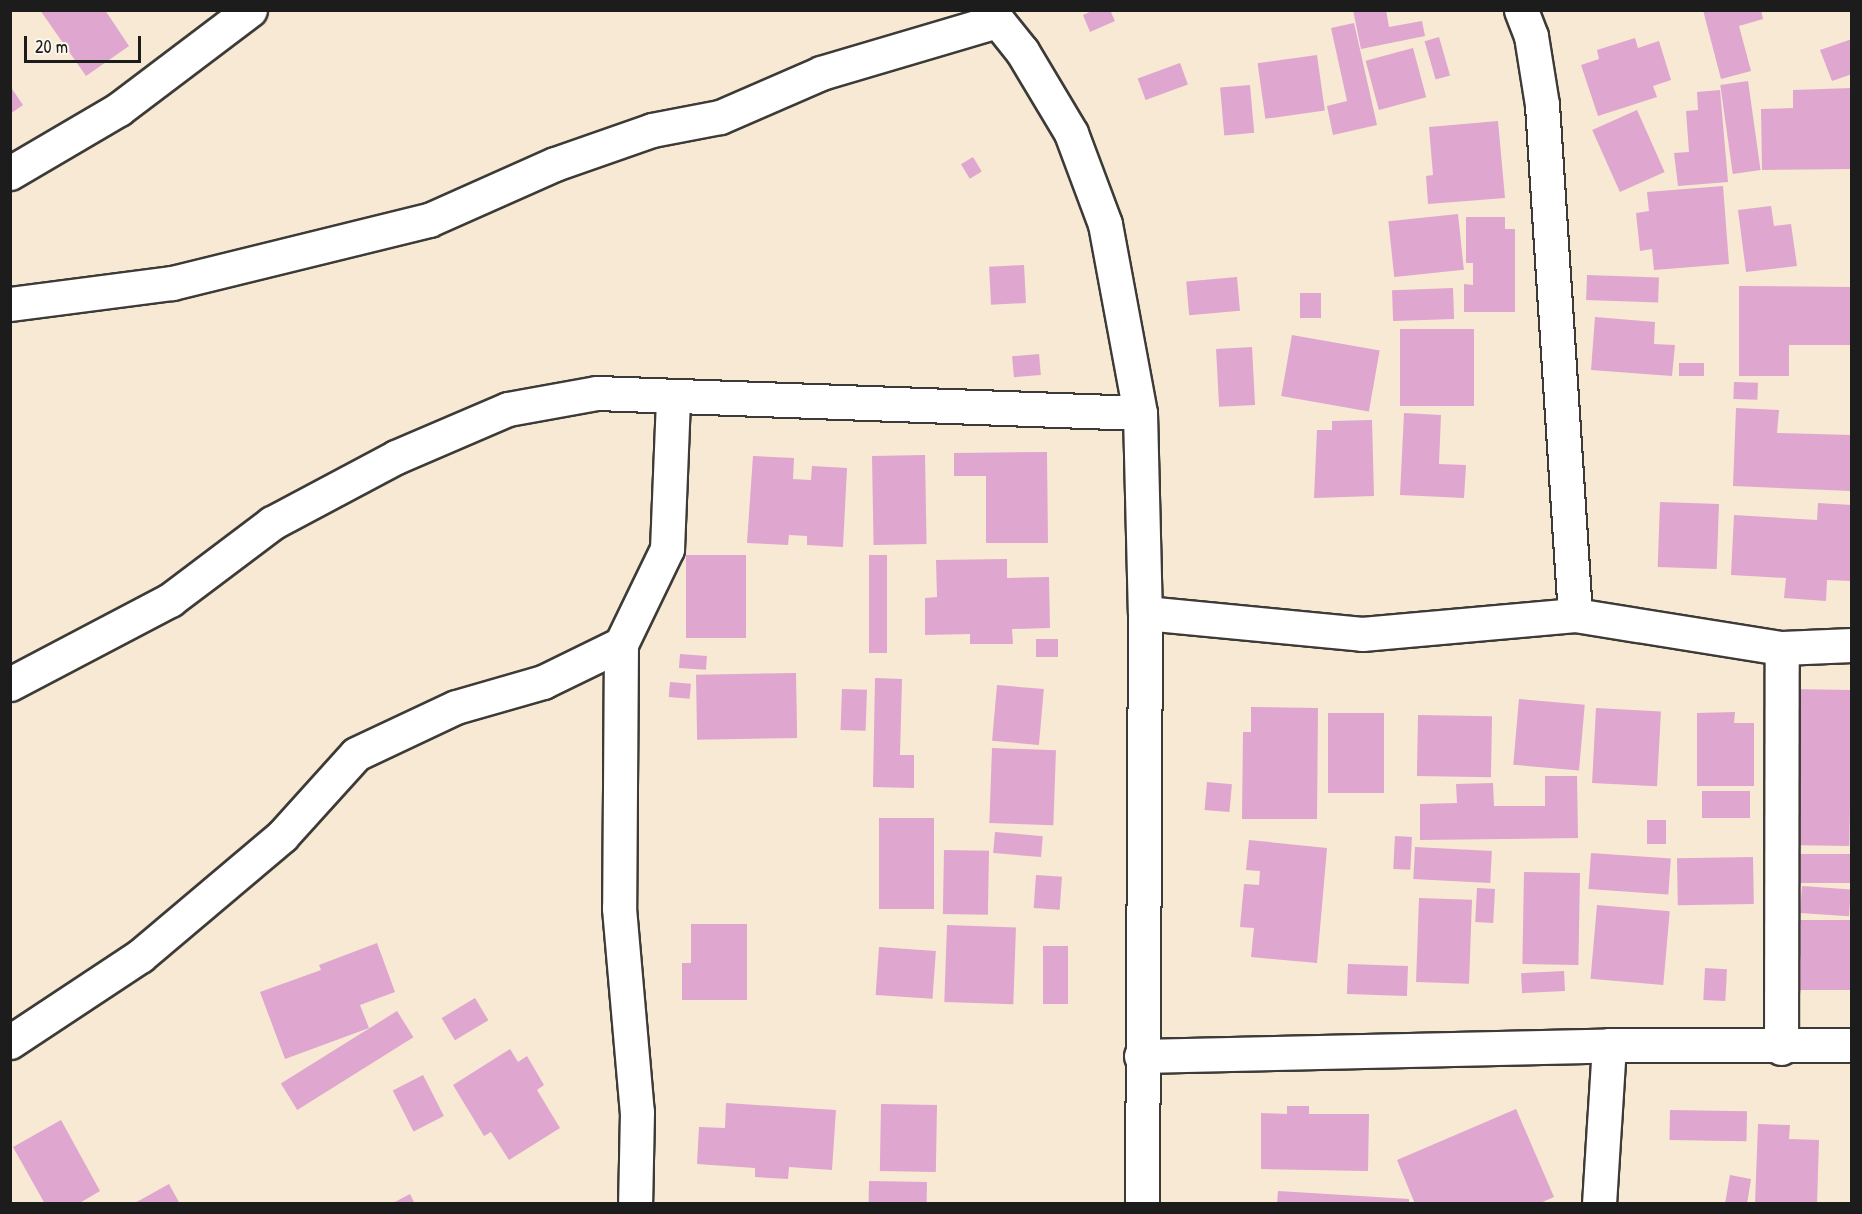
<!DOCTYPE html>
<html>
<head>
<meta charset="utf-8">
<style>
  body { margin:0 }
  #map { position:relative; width:1862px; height:1214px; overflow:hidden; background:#f7e9d3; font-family:"Patrick Hand",sans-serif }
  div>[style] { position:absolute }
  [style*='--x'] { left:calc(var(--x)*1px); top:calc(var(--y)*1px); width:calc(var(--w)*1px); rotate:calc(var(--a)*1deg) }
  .building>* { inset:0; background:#dfa6cf; transform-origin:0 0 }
  .roads { filter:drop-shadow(2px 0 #3d3b37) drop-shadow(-2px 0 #3d3b37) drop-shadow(0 2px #3d3b37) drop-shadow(0 -2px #3d3b37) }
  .minor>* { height:33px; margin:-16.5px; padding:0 16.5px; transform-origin:16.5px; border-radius:16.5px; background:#fff }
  span { translate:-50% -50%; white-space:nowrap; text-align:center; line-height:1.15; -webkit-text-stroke:6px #fbf7ec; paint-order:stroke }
  .frame { position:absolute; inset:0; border:12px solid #1c1c1c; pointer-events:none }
  .scale { position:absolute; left:24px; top:36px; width:117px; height:27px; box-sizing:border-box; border:3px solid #1c1c1c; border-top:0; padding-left:8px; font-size:18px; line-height:21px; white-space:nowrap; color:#1c1c1c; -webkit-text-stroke:4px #fbf7ec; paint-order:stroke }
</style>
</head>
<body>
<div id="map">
  <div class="building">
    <i style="clip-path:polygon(40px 10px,105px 10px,129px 46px,86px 76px)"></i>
    <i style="clip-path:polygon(1094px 10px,1110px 10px,1115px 21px,1090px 32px,1083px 15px)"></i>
    <i style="clip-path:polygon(1353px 10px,1386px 10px,1389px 27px,1422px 21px,1425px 36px,1361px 49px)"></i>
    <i style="clip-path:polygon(1703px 10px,1761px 10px,1763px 19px,1739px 26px,1751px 71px,1721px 79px)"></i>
    <i style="clip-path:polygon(1354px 23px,1377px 125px,1333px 135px,1327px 106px,1347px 101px,1331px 28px)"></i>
    <i style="left:1439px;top:37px;width:40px;height:15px;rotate:74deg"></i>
    <i style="clip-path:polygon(1635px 38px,1638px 48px,1659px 41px,1671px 80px,1653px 86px,1657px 97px,1598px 116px,1581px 65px,1599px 59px,1597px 50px)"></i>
    <i style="clip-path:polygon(1852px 39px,1852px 74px,1832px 81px,1820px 50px)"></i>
    <i style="left:1413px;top:48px;width:51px;height:49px;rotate:75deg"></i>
    <i style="left:1317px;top:55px;width:56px;height:60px;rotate:82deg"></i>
    <i style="left:1180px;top:63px;width:23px;height:45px;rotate:70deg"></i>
    <i style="left:1748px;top:81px;width:90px;height:28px;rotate:82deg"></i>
    <i style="left:1250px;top:85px;width:48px;height:30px;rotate:85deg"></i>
    <i style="clip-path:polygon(10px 86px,23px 105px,10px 114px)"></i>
    <i style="clip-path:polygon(1852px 88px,1852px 169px,1762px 170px,1761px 109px,1793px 108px,1793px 90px)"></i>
    <i style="clip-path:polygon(1720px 90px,1728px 182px,1678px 186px,1674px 153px,1689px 152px,1686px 111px,1698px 110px,1697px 92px)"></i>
    <i style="left:1637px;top:110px;width:68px;height:49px;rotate:66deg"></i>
    <i style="clip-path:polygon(1498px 121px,1505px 198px,1428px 204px,1426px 176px,1433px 175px,1429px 127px)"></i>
    <i style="left:973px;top:157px;width:17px;height:14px;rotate:59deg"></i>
    <i style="clip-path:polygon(1723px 186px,1729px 264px,1654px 270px,1652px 249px,1640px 251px,1636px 213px,1649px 211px,1647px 192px)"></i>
    <i style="clip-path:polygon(1771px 206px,1774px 226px,1791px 224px,1797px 266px,1746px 272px,1738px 210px)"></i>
    <i style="left:1458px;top:214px;width:56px;height:70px;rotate:84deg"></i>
    <i style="clip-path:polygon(1466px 217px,1505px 217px,1505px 229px,1515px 229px,1515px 312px,1464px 312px,1464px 284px,1473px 285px,1473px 263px,1466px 263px)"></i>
    <i style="left:1024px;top:265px;width:38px;height:35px;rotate:87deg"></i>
    <i style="left:1587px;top:275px;width:72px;height:25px;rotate:2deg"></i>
    <i style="left:1237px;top:277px;width:34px;height:51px;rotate:85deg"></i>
    <i style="clip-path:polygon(1739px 286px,1852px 287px,1852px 345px,1789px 345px,1789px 376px,1739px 376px)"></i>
    <i style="left:1453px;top:288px;width:31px;height:61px;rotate:88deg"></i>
    <i style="left:1300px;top:293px;width:21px;height:25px"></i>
    <i style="clip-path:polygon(1595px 317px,1655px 322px,1654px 344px,1675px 345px,1672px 376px,1591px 370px)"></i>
    <i style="left:1400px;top:329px;width:74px;height:77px"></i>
    <i style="left:1292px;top:335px;width:89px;height:62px;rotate:10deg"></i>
    <i style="left:1252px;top:347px;width:58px;height:36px;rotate:87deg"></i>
    <i style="left:1039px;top:354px;width:21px;height:27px;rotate:85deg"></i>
    <i style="left:1679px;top:363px;width:25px;height:13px"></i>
    <i style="left:1734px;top:382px;width:24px;height:17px;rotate:2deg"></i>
    <i style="clip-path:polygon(1736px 408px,1779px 410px,1777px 433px,1852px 435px,1851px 491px,1733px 486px)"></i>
    <i style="clip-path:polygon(1404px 413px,1441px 415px,1439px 464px,1466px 465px,1464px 498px,1400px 495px)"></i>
    <i style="clip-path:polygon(1372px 420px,1374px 496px,1314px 498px,1317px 430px,1332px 430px,1332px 421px)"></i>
    <i style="clip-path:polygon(1047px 452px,1048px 543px,986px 543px,986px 476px,954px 476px,954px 453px)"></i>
    <i style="left:925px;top:455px;width:89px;height:53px;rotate:89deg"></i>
    <i style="clip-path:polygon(753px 456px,794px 458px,793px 479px,811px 480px,812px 466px,847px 468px,843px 547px,807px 545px,807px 536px,789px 535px,788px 545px,747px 543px)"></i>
    <i style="left:1660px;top:502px;width:59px;height:65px;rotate:2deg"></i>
    <i style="clip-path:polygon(1818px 503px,1852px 505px,1852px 581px,1827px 580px,1826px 601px,1784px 598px,1786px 578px,1731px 575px,1734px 515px,1817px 520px)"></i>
    <i style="left:746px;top:555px;width:83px;height:60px;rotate:90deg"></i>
    <i style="left:869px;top:555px;width:18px;height:98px"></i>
    <i style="clip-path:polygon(1007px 559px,1007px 578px,1049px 577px,1050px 628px,1012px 629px,1013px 644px,970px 644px,970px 634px,925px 635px,925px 598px,937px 597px,936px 560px)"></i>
    <i style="left:1036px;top:639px;width:22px;height:18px"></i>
    <i style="left:680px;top:654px;width:27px;height:14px;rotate:4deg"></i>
    <i style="left:796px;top:673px;width:65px;height:100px;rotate:89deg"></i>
    <i style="clip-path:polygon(875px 678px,902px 679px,900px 755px,914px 755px,914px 788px,873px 787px)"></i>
    <i style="left:670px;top:682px;width:21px;height:15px;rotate:5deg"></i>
    <i style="left:997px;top:685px;width:47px;height:56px;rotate:5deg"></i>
    <i style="left:842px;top:689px;width:25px;height:41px;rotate:2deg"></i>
    <i style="left:1789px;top:689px;width:63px;height:156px;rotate:1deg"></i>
    <i style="left:1519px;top:699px;width:66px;height:66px;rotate:5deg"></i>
    <i style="clip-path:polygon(1251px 707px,1318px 708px,1317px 819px,1242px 819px,1243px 732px,1251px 732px)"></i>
    <i style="left:1596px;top:708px;width:65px;height:75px;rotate:3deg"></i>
    <i style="clip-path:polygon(1735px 712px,1734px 723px,1754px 723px,1754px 786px,1697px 786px,1697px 713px)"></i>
    <i style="left:1384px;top:713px;width:80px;height:56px;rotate:90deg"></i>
    <i style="left:1418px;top:715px;width:74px;height:61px;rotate:1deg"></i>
    <i style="left:992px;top:748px;width:64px;height:75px;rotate:2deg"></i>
    <i style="clip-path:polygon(1545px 776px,1577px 776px,1578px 838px,1420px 840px,1420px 804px,1457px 803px,1456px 784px,1493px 783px,1494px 806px,1545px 806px)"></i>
    <i style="left:1207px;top:782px;width:25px;height:28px;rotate:5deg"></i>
    <i style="left:1702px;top:791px;width:48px;height:27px"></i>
    <i style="left:879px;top:818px;width:55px;height:91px"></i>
    <i style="left:1647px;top:820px;width:19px;height:24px"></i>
    <i style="left:995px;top:832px;width:48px;height:21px;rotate:5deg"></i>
    <i style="left:1395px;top:836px;width:17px;height:33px;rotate:3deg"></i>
    <i style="clip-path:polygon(1249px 840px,1327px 848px,1317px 963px,1251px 957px,1254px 928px,1240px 927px,1244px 884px,1259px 885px,1260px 871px,1246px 870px)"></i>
    <i style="left:1415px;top:847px;width:77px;height:32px;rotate:3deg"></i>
    <i style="left:944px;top:850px;width:45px;height:64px;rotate:1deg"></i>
    <i style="left:1591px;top:853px;width:80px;height:36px;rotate:4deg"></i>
    <i style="left:1796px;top:854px;width:56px;height:29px"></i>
    <i style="left:1753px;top:857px;width:47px;height:76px;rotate:89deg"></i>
    <i style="left:1524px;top:872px;width:56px;height:92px;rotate:1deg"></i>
    <i style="left:1036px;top:875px;width:26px;height:33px;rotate:4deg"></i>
    <i style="left:1802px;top:886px;width:49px;height:27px;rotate:4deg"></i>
    <i style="left:1477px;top:888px;width:18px;height:34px;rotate:3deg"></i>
    <i style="left:1419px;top:898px;width:53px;height:84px;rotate:2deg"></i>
    <i style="left:1597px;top:905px;width:73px;height:74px;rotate:5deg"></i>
    <i style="left:1797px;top:920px;width:54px;height:70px"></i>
    <i style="clip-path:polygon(691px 924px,747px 924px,747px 1000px,682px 1000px,682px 963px,691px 963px)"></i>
    <i style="left:947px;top:925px;width:69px;height:77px;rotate:2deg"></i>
    <i style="clip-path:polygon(377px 943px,395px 992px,360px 1005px,369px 1028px,285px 1059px,260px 992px,321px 970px,319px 965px)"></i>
    <i style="left:1043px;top:946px;width:25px;height:58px"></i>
    <i style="left:879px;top:947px;width:57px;height:48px;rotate:4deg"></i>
    <i style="left:1348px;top:964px;width:60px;height:30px;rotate:2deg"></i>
    <i style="left:1705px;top:968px;width:22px;height:32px;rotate:3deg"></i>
    <i style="left:1564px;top:971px;width:20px;height:43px;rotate:87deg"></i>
    <i style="left:475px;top:998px;width:26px;height:39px;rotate:59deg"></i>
    <i style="left:397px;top:1011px;width:31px;height:137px;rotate:58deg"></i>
    <i style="clip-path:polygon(510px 1049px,518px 1062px,527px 1056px,544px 1085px,537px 1090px,560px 1128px,509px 1160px,491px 1132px,484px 1136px,453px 1085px)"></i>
    <i style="left:423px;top:1075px;width:46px;height:34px;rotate:63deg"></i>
    <i style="clip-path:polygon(726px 1103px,836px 1110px,832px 1170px,789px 1167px,788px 1179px,755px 1177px,755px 1168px,697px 1164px,699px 1127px,725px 1128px)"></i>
    <i style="left:881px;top:1104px;width:56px;height:67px;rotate:1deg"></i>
    <i style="clip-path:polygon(1287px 1106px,1309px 1106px,1309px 1114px,1369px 1114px,1368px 1171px,1261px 1169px,1261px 1113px,1287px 1114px)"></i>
    <i style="clip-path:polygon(1516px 1109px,1554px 1197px,1538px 1204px,1415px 1204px,1397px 1160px)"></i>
    <i style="left:1670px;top:1110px;width:77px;height:30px;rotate:1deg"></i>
    <i style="clip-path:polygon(61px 1120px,100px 1191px,78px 1204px,45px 1204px,13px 1147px)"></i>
    <i style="clip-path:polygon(1758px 1124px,1790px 1125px,1789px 1139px,1819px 1140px,1817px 1204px,1755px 1204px)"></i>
    <i style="clip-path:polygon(1730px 1175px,1751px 1179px,1747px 1204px,1725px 1204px)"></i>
    <i style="left:869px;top:1181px;width:58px;height:23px;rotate:1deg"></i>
    <i style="clip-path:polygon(169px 1184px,180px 1204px,133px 1204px)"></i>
    <i style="clip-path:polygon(1278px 1191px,1409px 1199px,1409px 1204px,1277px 1204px)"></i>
    <i style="clip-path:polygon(410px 1194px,415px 1204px,391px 1204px)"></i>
  </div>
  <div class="roads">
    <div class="minor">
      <i style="--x:989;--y:10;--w:53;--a:51.2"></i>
      <i style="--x:1022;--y:51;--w:96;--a:59.1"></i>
      <i style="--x:1071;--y:133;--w:97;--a:69.5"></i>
      <i style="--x:1105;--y:224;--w:192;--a:79.5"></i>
      <i style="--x:1140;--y:413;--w:200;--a:88.6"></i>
      <i style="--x:1145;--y:613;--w:591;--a:90.29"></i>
      <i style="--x:1521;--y:10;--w:28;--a:69"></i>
      <i style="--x:1531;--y:36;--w:70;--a:80.9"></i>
      <i style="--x:1542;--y:105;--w:511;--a:86.3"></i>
      <i style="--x:10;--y:173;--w:126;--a:-30.4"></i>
      <i style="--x:119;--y:109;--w:164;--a:-37.1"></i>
      <i style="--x:10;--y:304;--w:163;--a:-7.4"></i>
      <i style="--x:172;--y:283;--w:265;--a:-13.8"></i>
      <i style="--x:429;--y:220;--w:138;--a:-24"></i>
      <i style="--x:555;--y:164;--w:103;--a:-19.3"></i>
      <i style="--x:652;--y:130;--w:69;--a:-10.8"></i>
      <i style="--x:720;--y:117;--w:110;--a:-23.5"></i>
      <i style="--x:821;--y:73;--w:184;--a:-16.5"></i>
      <i style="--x:1145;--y:613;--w:218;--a:5.5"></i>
      <i style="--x:1362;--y:634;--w:214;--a:-5.1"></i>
      <i style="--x:1575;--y:615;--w:210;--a:9.1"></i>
      <i style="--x:1782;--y:648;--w:70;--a:-2.5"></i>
      <i style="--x:621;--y:644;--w:264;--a:90.4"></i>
      <i style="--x:619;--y:908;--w:205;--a:85"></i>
      <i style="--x:637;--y:1112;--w:92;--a:91.2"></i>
      <i style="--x:10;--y:684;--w:181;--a:-27.7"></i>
      <i style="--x:170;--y:600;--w:128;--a:-37"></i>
      <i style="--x:272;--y:523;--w:140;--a:-28"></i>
      <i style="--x:396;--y:457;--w:122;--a:-23.2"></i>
      <i style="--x:508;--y:409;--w:90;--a:-10.2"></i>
      <i style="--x:597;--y:393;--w:543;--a:2.11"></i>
      <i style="--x:10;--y:1042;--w:156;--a:-33.5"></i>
      <i style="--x:140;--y:956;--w:186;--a:-40.2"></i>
      <i style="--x:282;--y:836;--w:110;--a:-47.9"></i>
      <i style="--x:356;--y:754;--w:110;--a:-25.2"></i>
      <i style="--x:456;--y:707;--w:91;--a:-16"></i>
      <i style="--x:543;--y:682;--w:87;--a:-26"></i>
      <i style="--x:621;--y:644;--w:106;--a:-64.2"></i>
      <i style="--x:667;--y:549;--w:151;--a:-87.7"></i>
      <i style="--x:1781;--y:1048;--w:400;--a:-89.9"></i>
      <i style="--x:1141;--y:1056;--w:468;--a:-1.3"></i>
      <i style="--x:1609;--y:1045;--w:243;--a:0"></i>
      <i style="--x:1599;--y:1204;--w:159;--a:-86.4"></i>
    </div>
  </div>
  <div class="frame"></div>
  <div class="scale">20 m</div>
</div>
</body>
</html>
